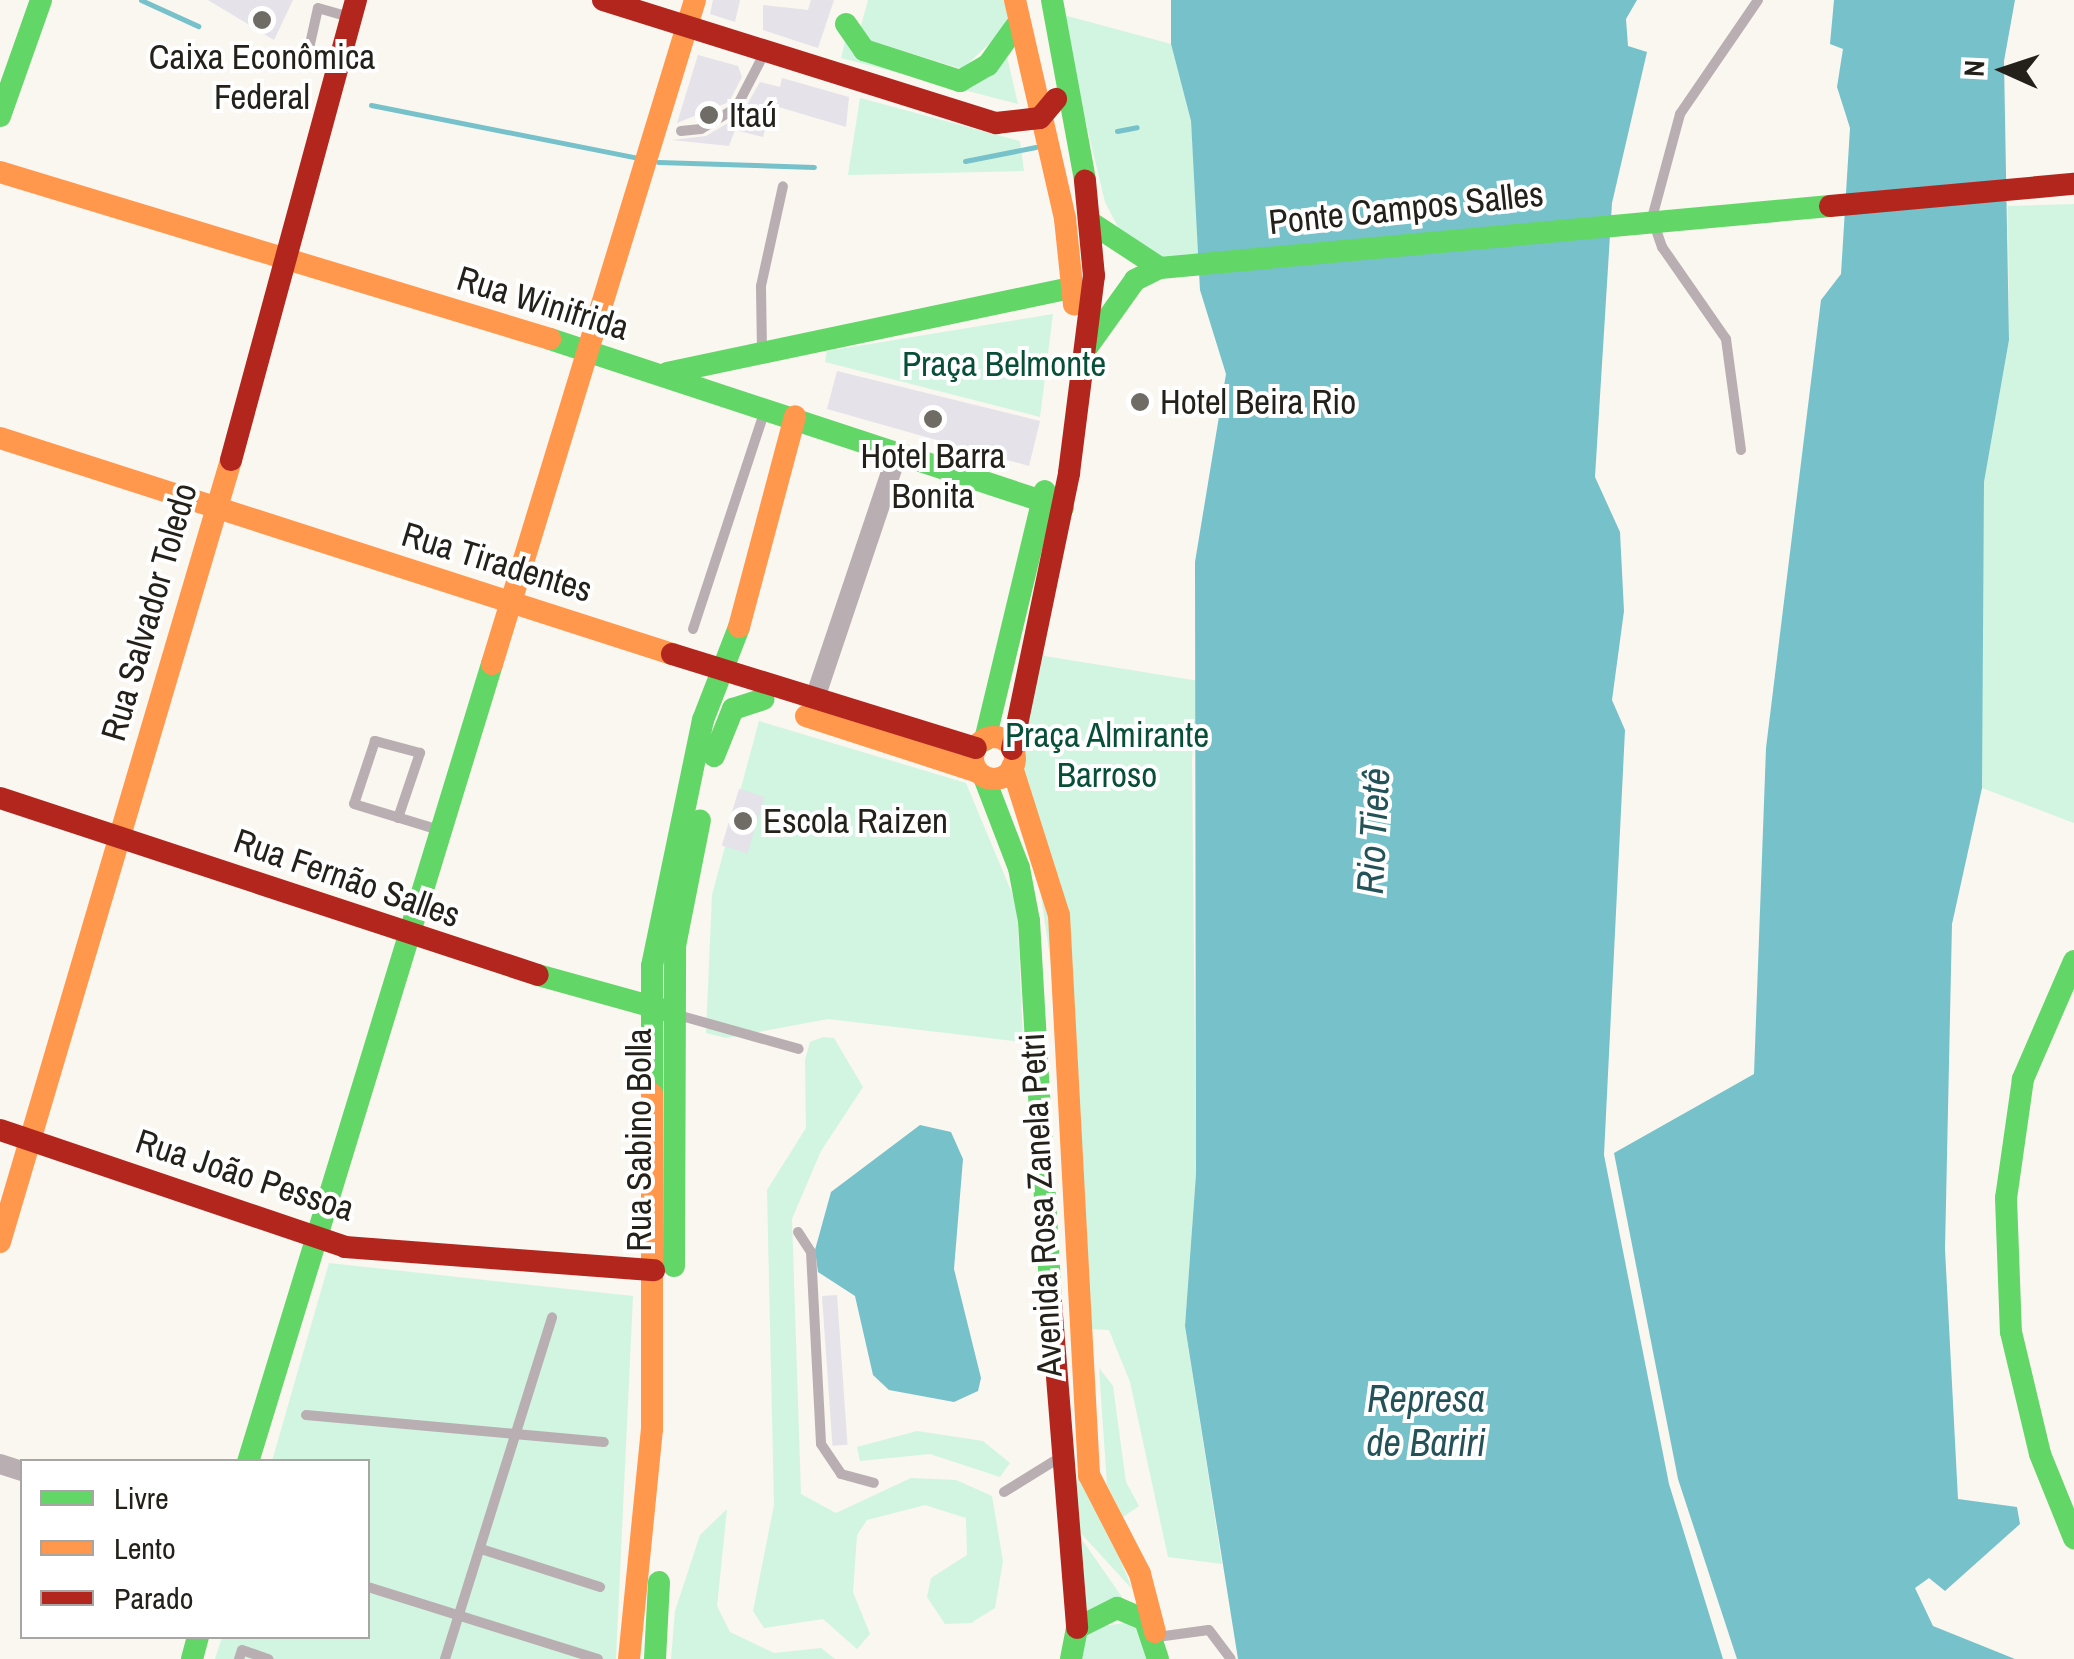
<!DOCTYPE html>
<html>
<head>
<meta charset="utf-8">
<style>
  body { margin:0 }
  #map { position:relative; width:2074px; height:1659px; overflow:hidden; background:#faf6f0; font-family:"Archivo Narrow",sans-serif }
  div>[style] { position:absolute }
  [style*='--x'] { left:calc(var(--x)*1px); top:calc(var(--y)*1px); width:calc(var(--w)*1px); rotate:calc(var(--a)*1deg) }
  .green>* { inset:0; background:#d1f5e1 }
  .water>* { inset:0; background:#77c1ca }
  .stream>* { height:5px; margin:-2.5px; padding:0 2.5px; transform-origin:2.5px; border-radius:2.5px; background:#77c1ca }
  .building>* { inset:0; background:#e5e2ea; transform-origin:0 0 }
  .lane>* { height:10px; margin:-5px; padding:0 5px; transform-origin:5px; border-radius:5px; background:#b9afb2 }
  .street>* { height:20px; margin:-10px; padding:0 10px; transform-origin:10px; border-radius:10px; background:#b9afb2 }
  .fast>* { height:22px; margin:-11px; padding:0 11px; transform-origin:11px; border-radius:11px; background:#63d668 }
  .slow>* { height:22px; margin:-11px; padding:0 11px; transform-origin:11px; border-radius:11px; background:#ff974d }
  .slow>.ring { margin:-11px; padding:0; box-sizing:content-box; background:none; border:22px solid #ff974d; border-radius:50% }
  .jam>* { height:22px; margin:-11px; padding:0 11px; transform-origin:11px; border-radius:11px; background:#b3261e }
  .dots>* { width:28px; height:28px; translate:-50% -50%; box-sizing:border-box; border:5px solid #fff; border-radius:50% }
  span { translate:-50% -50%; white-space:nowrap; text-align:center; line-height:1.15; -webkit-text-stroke:8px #fff; paint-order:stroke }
  .poi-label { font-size:35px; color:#24211a }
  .left { translate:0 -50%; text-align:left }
  .street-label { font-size:35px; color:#24211a }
  .park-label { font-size:35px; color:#084f38 }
  .water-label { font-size:38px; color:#245259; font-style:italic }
  .legend { position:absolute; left:20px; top:1459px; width:350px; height:180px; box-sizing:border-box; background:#fff; border:2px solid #a7a6a3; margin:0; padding:12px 18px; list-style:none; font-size:30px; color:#24211a }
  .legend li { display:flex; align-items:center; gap:20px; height:50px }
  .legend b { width:50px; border:2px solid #a7a6a3 }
  .north { position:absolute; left:1954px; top:20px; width:100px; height:100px; -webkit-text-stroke:8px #fff; paint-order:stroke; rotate:273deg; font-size:28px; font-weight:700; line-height:40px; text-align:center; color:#24211a }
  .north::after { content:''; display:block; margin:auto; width:35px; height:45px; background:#24211a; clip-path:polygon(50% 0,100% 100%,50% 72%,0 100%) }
</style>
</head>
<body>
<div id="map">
  <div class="green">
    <i style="clip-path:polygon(868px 0,1015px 0,1003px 31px,962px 69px,858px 37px)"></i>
    <i style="clip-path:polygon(1060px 14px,1171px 44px,1191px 121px,1199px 259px,1169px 262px,1124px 239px,1105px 202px)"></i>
    <i style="clip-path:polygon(846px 38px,955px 84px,1005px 48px,1018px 104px,841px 58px)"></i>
    <i style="clip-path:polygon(860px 98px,1020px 141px,1024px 171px,848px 175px)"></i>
    <i style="clip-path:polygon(2074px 204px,2074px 823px,1982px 788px,1982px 633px,1984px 482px,2009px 340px,2008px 206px)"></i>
    <i style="clip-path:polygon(1053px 314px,1040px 417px,825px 362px,827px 351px)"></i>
    <i style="clip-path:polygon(1032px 654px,1199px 681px,1192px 758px,1196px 1174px,1185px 1326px,1222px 1564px,1168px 1557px,1130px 1382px,1109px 1330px,1087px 1329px,1074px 1119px,1017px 734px)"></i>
    <i style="clip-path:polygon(759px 721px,966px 783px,1017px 905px,1023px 1042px,828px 1019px,726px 1038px,706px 1033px,712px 895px)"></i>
    <i style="clip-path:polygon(823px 1037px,834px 1038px,863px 1087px,821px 1151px,792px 1219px,801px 1494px,836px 1513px,911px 1478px,956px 1480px,992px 1496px,1003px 1561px,995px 1608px,971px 1623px,945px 1624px,927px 1597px,931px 1578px,967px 1555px,966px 1518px,925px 1505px,867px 1520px,857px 1535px,853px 1592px,870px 1634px,857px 1649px,823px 1619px,764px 1628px,753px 1611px,774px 1505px,767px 1190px,806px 1128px,805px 1060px,810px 1042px)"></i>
    <i style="clip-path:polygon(329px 1263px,633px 1296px,616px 1659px,215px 1659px,222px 1637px,368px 1636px,368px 1462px,272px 1461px)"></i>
    <i style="clip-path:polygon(1099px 1368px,1113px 1386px,1126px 1482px,1139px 1506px,1123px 1517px,1107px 1485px)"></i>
    <i style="clip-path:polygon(917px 1431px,983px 1441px,1010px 1463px,1000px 1477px,930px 1454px,860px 1461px,857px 1447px)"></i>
    <i style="clip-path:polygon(1083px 1465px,1132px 1589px,1077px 1529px,1068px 1502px)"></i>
    <i style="clip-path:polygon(727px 1509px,717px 1606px,730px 1632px,774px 1653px,821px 1648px,835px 1659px,671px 1659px,675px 1611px,700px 1535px)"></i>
    <i style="clip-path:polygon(1076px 1531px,1122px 1597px,1080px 1616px)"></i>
    <i style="clip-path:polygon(1138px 1621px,1154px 1659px,1076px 1659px,1083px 1629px)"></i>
  </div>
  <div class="water">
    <i style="clip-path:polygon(1171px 0,1637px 0,1626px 19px,1628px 46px,1647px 52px,1612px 203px,1595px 477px,1620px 532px,1624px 611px,1612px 700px,1625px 730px,1604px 1155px,1669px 1484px,1723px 1659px,1238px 1659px,1185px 1326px,1196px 1174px,1195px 562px,1226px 374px,1200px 290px,1191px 121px,1171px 44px)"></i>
    <i style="clip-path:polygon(1834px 0,2015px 0,2004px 61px,2009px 340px,1984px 482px,1982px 788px,1952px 924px,1945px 1249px,1958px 1499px,2017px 1507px,2020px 1524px,1945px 1591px,1929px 1578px,1915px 1588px,1933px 1626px,2015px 1659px,1737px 1659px,1678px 1479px,1614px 1153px,1754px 1074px,1766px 748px,1821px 300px,1841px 274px,1850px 128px,1837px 87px,1843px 49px,1830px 44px)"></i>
    <i style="clip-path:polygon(920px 1125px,951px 1132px,963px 1159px,954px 1269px,981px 1378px,978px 1391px,954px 1402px,889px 1390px,873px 1375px,855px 1296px,818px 1272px,815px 1250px,831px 1192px)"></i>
  </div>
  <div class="stream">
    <i style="--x:141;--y:0;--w:63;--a:24.5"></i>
    <i style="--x:371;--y:105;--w:272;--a:11.2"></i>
    <i style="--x:1117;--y:131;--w:20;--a:-11"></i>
    <i style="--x:965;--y:161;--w:72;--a:-11.2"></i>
    <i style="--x:658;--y:162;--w:156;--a:1.8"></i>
  </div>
  <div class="building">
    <i style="clip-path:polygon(208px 0,293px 0,274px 40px)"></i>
    <i style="clip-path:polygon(713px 0,740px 0,735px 22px,710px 14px)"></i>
    <i style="clip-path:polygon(811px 0,834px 0,818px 48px,763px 30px,763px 5px,808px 10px)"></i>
    <i style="clip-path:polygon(698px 55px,738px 66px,742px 77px,729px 102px,677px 123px)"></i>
    <i style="clip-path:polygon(782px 78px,849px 97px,846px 127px,772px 105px,763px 137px,735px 130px,729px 146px,672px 140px,706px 136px,741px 115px,760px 82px,780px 87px)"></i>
    <i style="clip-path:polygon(837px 371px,1040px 421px,1029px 466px,827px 409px)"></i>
    <i style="left:739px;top:789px;width:27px;height:59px;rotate:17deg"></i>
    <i style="left:837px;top:1295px;width:150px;height:15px;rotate:86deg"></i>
  </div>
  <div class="lane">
    <i style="--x:306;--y:62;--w:55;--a:-77.5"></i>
    <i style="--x:318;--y:8;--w:33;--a:16"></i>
    <i style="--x:681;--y:131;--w:20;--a:-6"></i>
    <i style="--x:701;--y:129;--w:41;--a:-31"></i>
    <i style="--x:736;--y:108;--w:63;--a:-62.6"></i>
    <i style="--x:762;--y:352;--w:66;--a:-90.9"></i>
    <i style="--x:761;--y:286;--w:102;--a:-77.6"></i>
    <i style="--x:1741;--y:450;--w:112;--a:-97.7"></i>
    <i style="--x:1726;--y:339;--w:112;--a:-124.8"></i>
    <i style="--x:1662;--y:247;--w:31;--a:-109"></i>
    <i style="--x:1652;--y:218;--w:108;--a:-74.9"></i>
    <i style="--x:1680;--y:114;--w:138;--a:-55.6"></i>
    <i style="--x:693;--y:629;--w:227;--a:-71.8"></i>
    <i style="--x:398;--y:818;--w:69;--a:-71.3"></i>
    <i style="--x:420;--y:753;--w:47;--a:-165.1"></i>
    <i style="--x:375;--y:741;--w:66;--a:108.4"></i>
    <i style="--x:354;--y:804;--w:86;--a:17"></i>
    <i style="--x:685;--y:1017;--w:118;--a:15.7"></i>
    <i style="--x:798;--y:1232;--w:24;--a:57"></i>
    <i style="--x:811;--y:1252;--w:192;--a:87"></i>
    <i style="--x:821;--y:1444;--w:36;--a:56"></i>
    <i style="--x:841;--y:1474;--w:34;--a:15"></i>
    <i style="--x:306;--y:1415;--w:299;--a:5.2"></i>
    <i style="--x:1004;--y:1492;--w:59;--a:-31.8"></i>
    <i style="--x:481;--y:1549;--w:125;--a:17.7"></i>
    <i style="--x:368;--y:1587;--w:241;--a:17.4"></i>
    <i style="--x:1157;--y:1637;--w:52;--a:-7.7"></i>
    <i style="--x:1209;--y:1630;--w:36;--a:53"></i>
    <i style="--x:239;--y:1659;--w:9;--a:-72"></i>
    <i style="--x:242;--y:1650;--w:28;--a:19"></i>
    <i style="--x:445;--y:1659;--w:358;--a:-72.6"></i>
  </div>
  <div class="street">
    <i style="--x:815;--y:698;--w:257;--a:-71.4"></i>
    <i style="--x:0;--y:1464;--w:23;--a:18"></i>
  </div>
  <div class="fast">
    <i style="--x:1052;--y:0;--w:183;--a:79.6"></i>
    <i style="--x:846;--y:24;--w:32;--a:55"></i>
    <i style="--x:864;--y:50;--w:101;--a:17.9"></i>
    <i style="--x:960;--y:81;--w:32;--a:-30"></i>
    <i style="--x:988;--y:65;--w:48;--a:-54.3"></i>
    <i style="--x:0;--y:116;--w:123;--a:-70.5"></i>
    <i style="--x:1093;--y:224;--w:80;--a:33.3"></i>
    <i style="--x:550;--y:339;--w:540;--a:18.23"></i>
    <i style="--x:1088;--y:346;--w:81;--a:-54.5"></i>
    <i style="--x:1135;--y:280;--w:28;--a:-26"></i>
    <i style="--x:1160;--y:268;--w:673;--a:-5.29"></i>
    <i style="--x:667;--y:373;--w:416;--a:-11.9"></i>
    <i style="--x:985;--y:740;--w:256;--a:-76.5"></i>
    <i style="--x:714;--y:756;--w:51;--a:-68"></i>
    <i style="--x:733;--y:709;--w:32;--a:-18"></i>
    <i style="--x:984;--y:777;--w:97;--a:69"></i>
    <i style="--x:1019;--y:868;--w:54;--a:79.3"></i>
    <i style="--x:1029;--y:921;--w:370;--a:86.7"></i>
    <i style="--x:2074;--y:961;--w:129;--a:113.4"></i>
    <i style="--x:2023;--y:1079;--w:120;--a:98.1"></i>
    <i style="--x:2006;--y:1198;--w:134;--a:87.9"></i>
    <i style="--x:2011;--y:1332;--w:125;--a:76.6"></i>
    <i style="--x:2040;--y:1454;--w:91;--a:68"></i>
    <i style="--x:538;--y:975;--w:138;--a:15.5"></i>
    <i style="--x:652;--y:1094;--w:128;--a:-90"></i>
    <i style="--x:652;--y:966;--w:251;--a:-78.3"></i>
    <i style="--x:703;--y:720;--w:100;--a:-68.8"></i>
    <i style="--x:674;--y:1266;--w:320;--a:-89.8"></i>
    <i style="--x:675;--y:946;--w:128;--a:-78.8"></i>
    <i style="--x:248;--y:1462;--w:834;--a:-73"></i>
    <i style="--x:192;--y:1659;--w:24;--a:-75"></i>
    <i style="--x:655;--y:1659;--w:77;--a:-87"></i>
    <i style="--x:1071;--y:1659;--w:32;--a:-79"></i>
    <i style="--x:1077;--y:1628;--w:45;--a:-26.6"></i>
    <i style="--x:1117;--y:1608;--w:30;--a:23"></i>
    <i style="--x:1145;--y:1620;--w:41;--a:71.6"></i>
  </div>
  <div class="slow">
    <i style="--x:1015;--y:0;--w:225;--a:77.1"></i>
    <i style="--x:1065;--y:219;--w:86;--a:84"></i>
    <i style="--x:0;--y:172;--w:575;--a:16.89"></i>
    <i style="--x:0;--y:438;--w:706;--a:17.82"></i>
    <i style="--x:739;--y:627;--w:218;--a:-75.1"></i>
    <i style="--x:492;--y:664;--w:694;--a:-73"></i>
    <i style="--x:806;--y:716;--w:181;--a:18"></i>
    <i class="ring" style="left:973px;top:737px;width:20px;height:20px"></i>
    <i style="--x:1012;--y:767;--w:155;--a:72.4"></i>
    <i style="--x:1059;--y:915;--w:561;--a:86.93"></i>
    <i style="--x:1089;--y:1475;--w:111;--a:62.7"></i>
    <i style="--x:1140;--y:1574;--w:60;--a:75.5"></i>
    <i style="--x:0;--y:1242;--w:815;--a:-73.54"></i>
    <i style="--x:629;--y:1659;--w:231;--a:-84.3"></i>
    <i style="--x:652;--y:1429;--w:335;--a:-90"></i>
  </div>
  <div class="jam">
    <i style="--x:603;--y:0;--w:412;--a:17.4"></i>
    <i style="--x:996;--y:123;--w:44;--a:-6.5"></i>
    <i style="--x:1040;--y:118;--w:25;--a:-50"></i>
    <i style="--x:1830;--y:206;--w:245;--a:-5.2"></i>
    <i style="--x:231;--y:460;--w:477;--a:-74.8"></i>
    <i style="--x:672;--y:654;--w:318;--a:17.2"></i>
    <i style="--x:1012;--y:749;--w:282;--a:-78.3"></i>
    <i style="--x:1069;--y:473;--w:199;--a:-82.8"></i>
    <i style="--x:1094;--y:276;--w:96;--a:-95.4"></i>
    <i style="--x:0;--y:798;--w:566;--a:18.21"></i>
    <i style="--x:0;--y:1130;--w:364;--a:18.7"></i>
    <i style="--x:345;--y:1247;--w:310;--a:4.3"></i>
    <i style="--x:1050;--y:1290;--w:339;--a:85.4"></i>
  </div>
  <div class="dots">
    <i style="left:262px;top:20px;background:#6f6c65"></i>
    <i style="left:709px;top:115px;background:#6f6c65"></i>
    <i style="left:1140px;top:402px;background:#6f6c65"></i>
    <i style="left:933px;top:419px;background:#6f6c65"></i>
    <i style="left:743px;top:821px;background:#6f6c65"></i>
  </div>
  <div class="poi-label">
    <span style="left:262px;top:77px">Caixa Econômica<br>Federal</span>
    <span class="left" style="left:729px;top:115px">Itaú</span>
    <span class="left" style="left:1160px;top:402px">Hotel Beira Rio</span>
    <span style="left:933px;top:476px">Hotel Barra<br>Bonita</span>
    <span class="left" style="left:763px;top:821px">Escola Raizen</span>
  </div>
  <div class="street-label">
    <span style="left:1406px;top:208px;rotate:-6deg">Ponte Campos Salles</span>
    <span style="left:543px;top:303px;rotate:17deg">Rua Winifrida</span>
    <span style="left:497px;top:562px;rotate:17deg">Rua Tiradentes</span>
    <span style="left:149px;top:612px;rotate:-74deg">Rua Salvador Toledo</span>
    <span style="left:347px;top:878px;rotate:19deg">Rua Fernão Salles</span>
    <span style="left:639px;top:1140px;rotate:-90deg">Rua Sabino Bolla</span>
    <span style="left:245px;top:1175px;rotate:18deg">Rua João Pessoa</span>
    <span style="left:1041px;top:1205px;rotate:-93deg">Avenida Rosa Zanela Petri</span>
  </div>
  <div class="park-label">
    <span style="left:1004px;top:364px">Praça Belmonte</span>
    <span style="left:1107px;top:755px">Praça Almirante<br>Barroso</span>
  </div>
  <div class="water-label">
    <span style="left:1373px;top:831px;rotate:-87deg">Rio Tietê</span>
    <span style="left:1426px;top:1421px">Represa<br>de Bariri</span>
  </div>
  <ul class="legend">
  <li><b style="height:12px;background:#63d668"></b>Livre</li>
  <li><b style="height:12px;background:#ff974d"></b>Lento</li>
  <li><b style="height:12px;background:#b3261e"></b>Parado</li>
  </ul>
  <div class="north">N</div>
</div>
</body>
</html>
